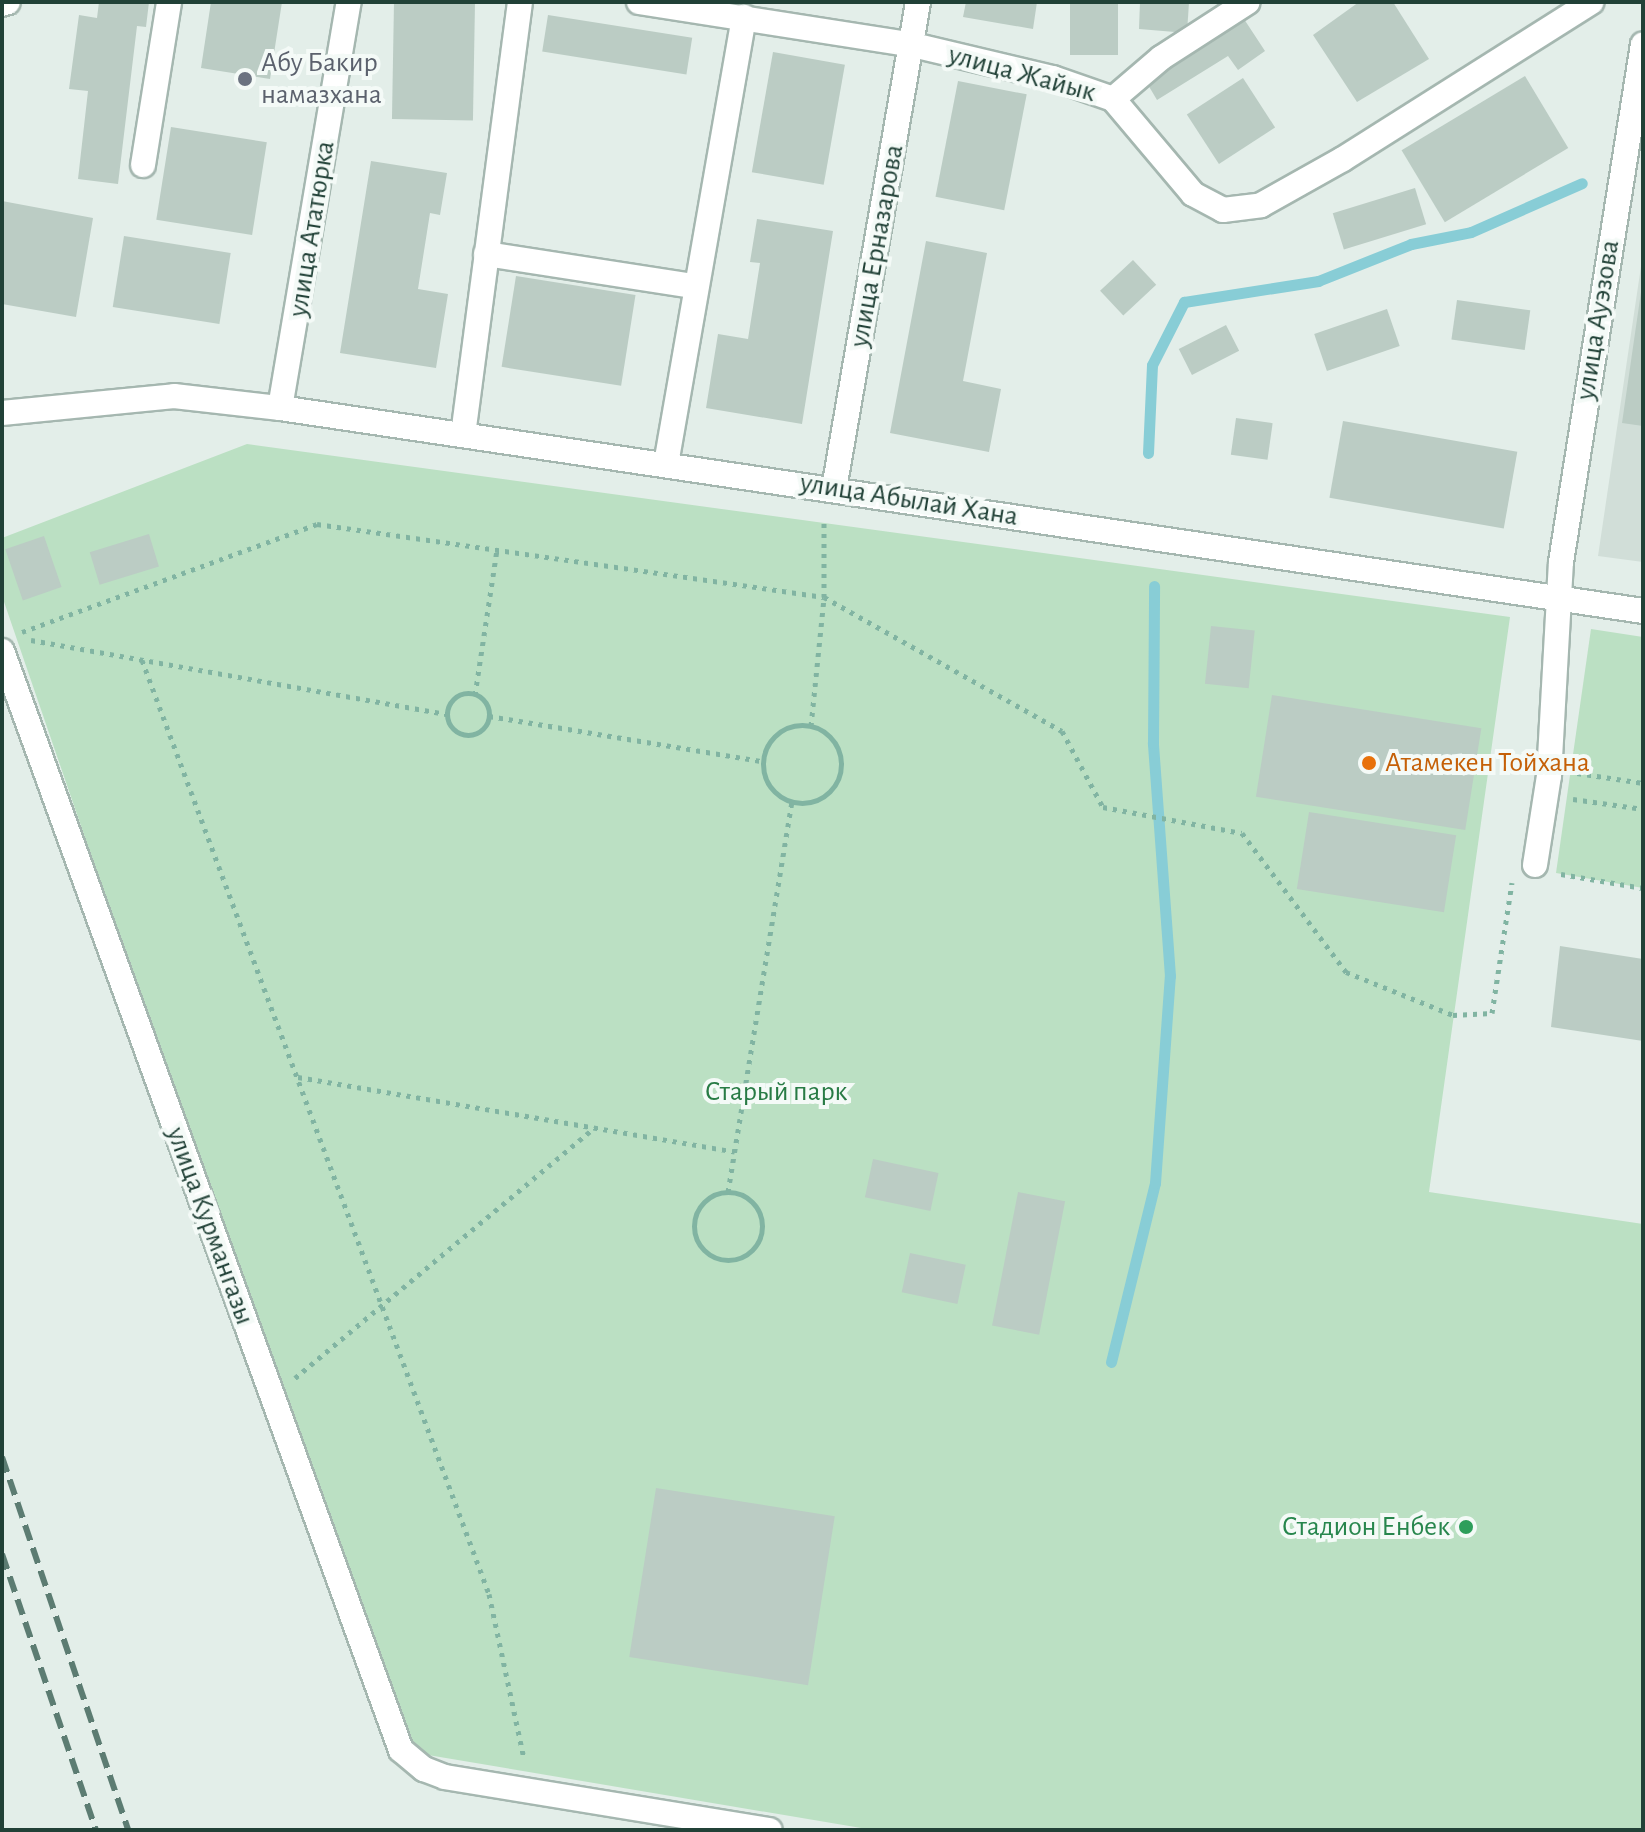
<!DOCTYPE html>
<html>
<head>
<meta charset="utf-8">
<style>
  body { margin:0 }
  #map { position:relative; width:1645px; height:1832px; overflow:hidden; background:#e3eee9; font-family:"Alegreya Sans",sans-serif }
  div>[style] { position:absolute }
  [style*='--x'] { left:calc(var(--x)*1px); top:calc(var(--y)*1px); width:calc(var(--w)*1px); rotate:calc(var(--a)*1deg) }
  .built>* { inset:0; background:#d1ded8 }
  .green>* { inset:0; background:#bbe0c3 }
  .stream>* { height:11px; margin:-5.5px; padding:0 5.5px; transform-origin:5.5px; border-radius:5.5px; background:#88cdd6 }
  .building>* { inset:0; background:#bbccc4; transform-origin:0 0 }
  .path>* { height:5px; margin-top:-2.5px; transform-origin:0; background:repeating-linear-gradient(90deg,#81b4a2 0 4px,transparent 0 10px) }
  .path>.ring { margin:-2.5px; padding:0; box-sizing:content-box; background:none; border:5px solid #81b4a2; border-radius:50% }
  .roads { filter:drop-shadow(2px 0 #a5b7b0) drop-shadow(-2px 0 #a5b7b0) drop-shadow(0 2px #a5b7b0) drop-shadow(0 -2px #a5b7b0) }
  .street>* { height:24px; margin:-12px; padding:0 12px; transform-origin:12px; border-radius:12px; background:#fff }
  .rail>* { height:6px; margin-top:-3px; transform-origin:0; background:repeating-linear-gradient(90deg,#5c7c72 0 16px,transparent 0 24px) }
  .dots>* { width:22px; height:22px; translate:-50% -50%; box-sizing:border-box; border:4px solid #f4faf7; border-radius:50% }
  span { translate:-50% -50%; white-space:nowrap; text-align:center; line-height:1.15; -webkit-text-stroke:8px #f4faf7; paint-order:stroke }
  .worship-label { font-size:28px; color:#5b616d }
  .left { translate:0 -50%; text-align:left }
  .street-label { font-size:28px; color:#214137 }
  .food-label { font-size:28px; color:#c56008 }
  .park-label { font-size:28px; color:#287b45 }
  .leisure-label { font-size:28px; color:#27864d }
  .right { translate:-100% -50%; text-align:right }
  .frame { position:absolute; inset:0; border:4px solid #214137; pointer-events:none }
</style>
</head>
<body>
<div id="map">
  <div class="built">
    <i style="clip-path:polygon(1643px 253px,1643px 562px,1598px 556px)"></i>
  </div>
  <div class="green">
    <i style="clip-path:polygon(247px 444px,1510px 617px,1429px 1192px,1643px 1224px,1643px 1830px,873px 1830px,416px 1753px,276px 1394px,2px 596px,2px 538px)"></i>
    <i style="clip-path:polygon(1591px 629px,1643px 637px,1643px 888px,1556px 873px)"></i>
  </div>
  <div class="stream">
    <i style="--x:1148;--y:453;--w:88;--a:-87.4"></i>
    <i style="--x:1152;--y:365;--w:71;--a:-63.1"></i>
    <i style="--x:1184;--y:302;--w:136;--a:-8.9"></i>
    <i style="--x:1318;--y:281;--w:100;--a:-21.7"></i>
    <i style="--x:1411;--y:244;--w:61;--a:-11.3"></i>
    <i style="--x:1471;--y:232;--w:121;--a:-23.8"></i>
    <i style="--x:1111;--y:1362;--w:184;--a:-76.2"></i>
    <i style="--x:1155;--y:1183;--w:208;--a:-85.9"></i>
    <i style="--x:1170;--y:976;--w:234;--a:-94.2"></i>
    <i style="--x:1153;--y:743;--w:157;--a:-89.6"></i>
  </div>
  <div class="building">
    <i style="clip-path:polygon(99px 2px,149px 2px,146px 27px,137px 26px,118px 184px,78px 179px,88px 91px,69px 89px,79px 15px,97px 18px)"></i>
    <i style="clip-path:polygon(211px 2px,282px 2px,270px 79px,201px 68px)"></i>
    <i style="left:394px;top:2px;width:81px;height:117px;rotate:1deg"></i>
    <i style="clip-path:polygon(966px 2px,1037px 2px,1033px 29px,963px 17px)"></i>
    <i style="left:1070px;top:2px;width:48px;height:53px"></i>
    <i style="clip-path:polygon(1140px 2px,1189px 2px,1187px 33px,1139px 29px)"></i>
    <i style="clip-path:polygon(1359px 2px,1393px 2px,1429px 59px,1357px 102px,1313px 35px)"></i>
    <i style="left:548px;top:15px;width:146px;height:37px;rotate:9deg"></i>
    <i style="clip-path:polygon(1242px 16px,1265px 51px,1238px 70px,1228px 56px,1157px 100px,1144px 78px)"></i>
    <i style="left:773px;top:52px;width:73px;height:122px;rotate:10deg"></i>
    <i style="left:1525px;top:76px;width:84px;height:144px;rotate:59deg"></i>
    <i style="left:1243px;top:78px;width:59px;height:67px;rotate:57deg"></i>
    <i style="left:958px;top:81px;width:70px;height:118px;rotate:11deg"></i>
    <i style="left:171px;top:127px;width:97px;height:94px;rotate:9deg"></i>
    <i style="clip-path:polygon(371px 161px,447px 173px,440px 215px,430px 213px,418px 289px,448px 294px,436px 368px,340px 353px)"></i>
    <i style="left:1415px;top:188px;width:38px;height:86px;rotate:73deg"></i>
    <i style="clip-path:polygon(2px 201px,93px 218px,76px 317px,2px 304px)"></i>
    <i style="clip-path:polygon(757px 219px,833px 231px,802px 424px,706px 408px,718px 334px,748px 339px,760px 263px,750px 262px)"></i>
    <i style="left:124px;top:236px;width:108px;height:72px;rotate:9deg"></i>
    <i style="clip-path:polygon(926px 241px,987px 253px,963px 381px,1001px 389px,989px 452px,890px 433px)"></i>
    <i style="left:1133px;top:260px;width:34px;height:45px;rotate:47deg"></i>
    <i style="left:516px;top:276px;width:121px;height:92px;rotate:9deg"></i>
    <i style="clip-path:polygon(1641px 292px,1643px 292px,1643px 426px,1622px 423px)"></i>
    <i style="left:1457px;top:300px;width:74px;height:40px;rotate:8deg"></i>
    <i style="left:1387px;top:309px;width:39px;height:77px;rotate:71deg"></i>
    <i style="left:1226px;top:325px;width:29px;height:53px;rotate:63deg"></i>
    <i style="left:1236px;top:418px;width:37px;height:37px;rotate:8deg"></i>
    <i style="left:1343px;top:421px;width:177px;height:78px;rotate:10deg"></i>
    <i style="left:149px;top:534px;width:34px;height:62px;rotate:73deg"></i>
    <i style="left:44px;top:536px;width:54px;height:41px;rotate:71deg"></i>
    <i style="left:1211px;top:626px;width:44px;height:58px;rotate:6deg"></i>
    <i style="left:1272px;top:695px;width:212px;height:103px;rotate:9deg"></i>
    <i style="left:1309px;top:812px;width:149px;height:78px;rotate:9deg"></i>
    <i style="clip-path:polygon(1560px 946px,1643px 959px,1643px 1041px,1551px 1027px)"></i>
    <i style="left:873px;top:1159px;width:67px;height:39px;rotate:12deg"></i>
    <i style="left:1018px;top:1192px;width:48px;height:136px;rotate:11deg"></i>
    <i style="left:910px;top:1253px;width:57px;height:40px;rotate:12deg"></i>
    <i style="left:656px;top:1488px;width:181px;height:171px;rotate:9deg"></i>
  </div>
  <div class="path">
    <i style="--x:22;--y:632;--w:314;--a:-20.1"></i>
    <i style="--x:317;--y:524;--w:512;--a:8.19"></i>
    <i style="--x:824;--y:597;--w:273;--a:29.4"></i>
    <i style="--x:1062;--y:731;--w:86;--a:61.7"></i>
    <i style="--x:1103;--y:807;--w:141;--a:10.6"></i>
    <i style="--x:1242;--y:833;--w:174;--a:53.2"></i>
    <i style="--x:1346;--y:972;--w:115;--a:21.9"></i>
    <i style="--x:1453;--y:1015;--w:39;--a:-3"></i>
    <i style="--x:1492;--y:1013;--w:132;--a:-81.3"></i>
    <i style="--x:31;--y:640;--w:423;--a:10.1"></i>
    <i style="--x:142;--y:660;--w:996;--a:69.62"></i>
    <i style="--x:489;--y:1594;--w:169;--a:78"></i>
    <i class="ring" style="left:447px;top:693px;width:37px;height:37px"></i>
    <i style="--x:475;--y:695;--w:147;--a:-81.4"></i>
    <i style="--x:489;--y:716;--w:277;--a:9.4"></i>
    <i class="ring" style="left:763px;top:725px;width:73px;height:73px"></i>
    <i style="--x:811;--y:726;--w:130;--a:-84.2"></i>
    <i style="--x:824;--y:597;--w:78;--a:-90"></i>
    <i style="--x:1577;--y:773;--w:67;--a:8.6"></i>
    <i style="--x:1573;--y:799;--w:71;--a:8.1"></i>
    <i style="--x:1561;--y:874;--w:83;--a:9.7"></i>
    <i style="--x:298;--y:1077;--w:443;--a:9.7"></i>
    <i style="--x:728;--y:1192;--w:395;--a:-80.7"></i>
    <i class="ring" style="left:694px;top:1192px;width:63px;height:63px"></i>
    <i style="--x:295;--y:1378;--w:390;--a:-39.9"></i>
  </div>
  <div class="roads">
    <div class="street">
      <i style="--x:639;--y:2;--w:277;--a:8.9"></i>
      <i style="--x:913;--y:45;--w:144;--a:13.3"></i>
      <i style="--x:1053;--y:78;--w:64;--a:19.3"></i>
      <i style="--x:1113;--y:99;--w:124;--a:49.9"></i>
      <i style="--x:1193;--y:194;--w:34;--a:28"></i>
      <i style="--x:1223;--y:210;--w:38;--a:-7"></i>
      <i style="--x:1261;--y:205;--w:94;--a:-29.3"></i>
      <i style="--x:1343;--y:159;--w:294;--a:-32.3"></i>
      <i style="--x:2;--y:4;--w:6;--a:-18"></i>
      <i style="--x:1113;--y:99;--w:63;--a:-40.5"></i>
      <i style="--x:1161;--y:58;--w:103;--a:-32.8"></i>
      <i style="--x:143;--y:165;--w:165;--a:-80.9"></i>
      <i style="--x:486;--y:254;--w:208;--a:8.8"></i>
      <i style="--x:280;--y:408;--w:412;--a:-80.4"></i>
      <i style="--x:2;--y:413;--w:173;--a:-5.6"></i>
      <i style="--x:174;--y:396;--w:107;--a:6.5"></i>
      <i style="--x:280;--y:408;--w:1378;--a:8.47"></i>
      <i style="--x:463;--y:435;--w:437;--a:-82.5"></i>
      <i style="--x:666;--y:464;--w:454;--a:-80.1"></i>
      <i style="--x:834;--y:489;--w:494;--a:-80.2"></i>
      <i style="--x:2;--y:651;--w:1169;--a:70.05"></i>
      <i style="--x:401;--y:1750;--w:30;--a:40"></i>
      <i style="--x:424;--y:1769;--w:22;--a:21"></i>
      <i style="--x:445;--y:1777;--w:329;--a:9.3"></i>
      <i style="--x:1535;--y:865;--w:90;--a:-81.1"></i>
      <i style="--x:1549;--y:776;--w:214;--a:-86.8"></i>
      <i style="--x:1561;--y:562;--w:524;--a:-81"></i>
    </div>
  </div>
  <div class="rail">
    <i style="--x:2;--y:1457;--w:394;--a:71.3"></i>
    <i style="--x:2;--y:1554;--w:292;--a:71.2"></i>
  </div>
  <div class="dots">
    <i style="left:245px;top:79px;background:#6b7280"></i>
    <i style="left:1369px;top:763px;background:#e8710a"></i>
    <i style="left:1466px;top:1527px;background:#2e9e5b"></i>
  </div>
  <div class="worship-label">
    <span class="left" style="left:261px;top:79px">Абу Бакир<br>намазхана</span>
  </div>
  <div class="street-label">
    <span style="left:1022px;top:74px;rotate:15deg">улица Жайык</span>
    <span style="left:312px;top:229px;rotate:-81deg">улица Ататюрка</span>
    <span style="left:877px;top:246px;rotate:-80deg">улица Ерназарова</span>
    <span style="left:1598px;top:320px;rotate:-81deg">улица Ауэзова</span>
    <span style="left:909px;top:500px;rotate:9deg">улица Абылай Хана</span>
    <span style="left:210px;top:1226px;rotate:70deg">улица Курмангазы</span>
  </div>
  <div class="food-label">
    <span class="left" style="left:1385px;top:763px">Атамекен Тойхана</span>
  </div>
  <div class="park-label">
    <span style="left:776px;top:1092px">Старый парк</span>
  </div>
  <div class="leisure-label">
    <span class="right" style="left:1450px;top:1527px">Стадион Енбек</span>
  </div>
  <div class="frame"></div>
</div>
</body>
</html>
